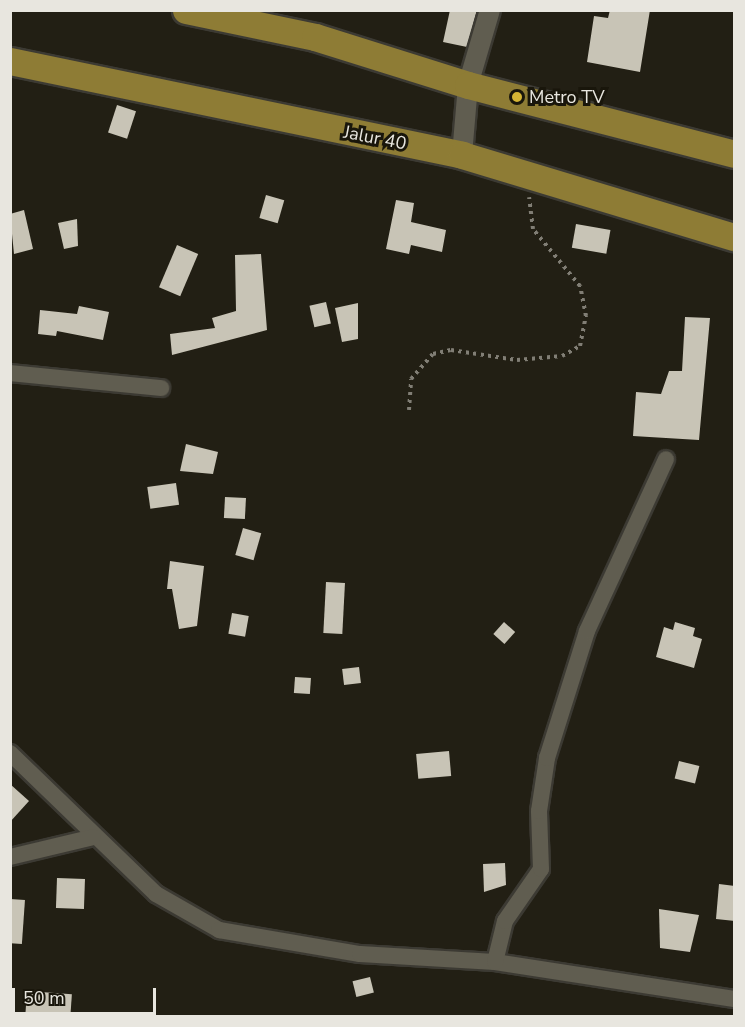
<!DOCTYPE html>
<html>
<head>
<meta charset="utf-8">
<style>
  body { margin:0 }
  #map { position:relative; width:745px; height:1027px; overflow:hidden; background:#221f14; font-family:"Nunito Sans",sans-serif }
  div>[style] { position:absolute }
  [style*='--x'] { left:calc(var(--x)*1px); top:calc(var(--y)*1px); width:calc(var(--w)*1px); rotate:calc(var(--a)*1deg) }
  .building>* { inset:0; background:#c8c4b6; transform-origin:0 0 }
  .path>* { height:4px; margin-top:-2px; transform-origin:0; background:repeating-linear-gradient(90deg,#817e75 0 3px,transparent 0 7.5px) }
  .roads { filter:drop-shadow(2px 0 #3c3a33) drop-shadow(-2px 0 #3c3a33) drop-shadow(0 2px #3c3a33) drop-shadow(0 -2px #3c3a33) }
  .minor>* { height:16px; margin:-8px; padding:0 8px; transform-origin:8px; border-radius:8px; background:#605d50 }
  .tertiary>* { height:20px; margin:-10px; padding:0 10px; transform-origin:10px; border-radius:10px; background:#605d50 }
  .trunk>* { height:27px; margin:-13.5px; padding:0 13.5px; transform-origin:13.5px; border-radius:13.5px; background:#8e7c35 }
  .dots>* { width:16px; height:16px; translate:-50% -50%; box-sizing:border-box; border:3px solid #19160b; border-radius:50% }
  span { translate:-50% -50%; white-space:nowrap; text-align:center; line-height:1.15; -webkit-text-stroke:6px #19160b; paint-order:stroke }
  .poi-label { font-size:18px; color:#e8e6df }
  .left { translate:0 -50%; text-align:left }
  .street-label { font-size:18px; color:#e8e6df }
  .frame { position:absolute; inset:0; border:12px solid #e8e6df; pointer-events:none }
  .scale { position:absolute; left:12px; top:988px; width:144px; height:27px; box-sizing:border-box; border:3px solid #e8e6df; border-top:0; padding-left:8px; font-size:18px; line-height:21px; white-space:nowrap; color:#e8e6df; -webkit-text-stroke:4px #19160b; paint-order:stroke }
</style>
</head>
<body>
<div id="map">
  <div class="building">
    <i style="clip-path:polygon(450px 10px,477px 10px,467px 47px,443px 42px)"></i>
    <i style="clip-path:polygon(610px 10px,650px 10px,640px 72px,587px 62px,594px 16px,608px 18px)"></i>
    <i style="left:117px;top:105px;width:20px;height:29px;rotate:18deg"></i>
    <i style="left:266px;top:195px;width:19px;height:24px;rotate:16deg"></i>
    <i style="clip-path:polygon(396px 200px,414px 203px,411px 222px,446px 230px,442px 252px,411px 245px,409px 254px,386px 249px)"></i>
    <i style="clip-path:polygon(24px 210px,33px 249px,14px 254px,10px 214px)"></i>
    <i style="clip-path:polygon(77px 219px,78px 246px,64px 249px,58px 223px)"></i>
    <i style="left:576px;top:224px;width:35px;height:24px;rotate:10deg"></i>
    <i style="left:177px;top:245px;width:23px;height:46px;rotate:23deg"></i>
    <i style="clip-path:polygon(261px 254px,267px 330px,172px 355px,170px 334px,215px 328px,212px 318px,236px 311px,235px 255px)"></i>
    <i style="left:326px;top:302px;width:22px;height:17px;rotate:77deg"></i>
    <i style="clip-path:polygon(358px 303px,358px 339px,342px 342px,335px 308px)"></i>
    <i style="clip-path:polygon(79px 306px,109px 312px,103px 340px,57px 331px,56px 336px,38px 334px,40px 310px,77px 314px)"></i>
    <i style="clip-path:polygon(685px 317px,710px 318px,699px 440px,633px 436px,636px 392px,661px 394px,669px 371px,682px 371px)"></i>
    <i style="clip-path:polygon(186px 444px,218px 452px,213px 474px,180px 471px)"></i>
    <i style="left:176px;top:483px;width:22px;height:29px;rotate:82deg"></i>
    <i style="left:225px;top:497px;width:21px;height:21px;rotate:3deg"></i>
    <i style="left:243px;top:528px;width:19px;height:28px;rotate:16deg"></i>
    <i style="clip-path:polygon(170px 561px,204px 566px,197px 626px,179px 629px,172px 589px,167px 589px)"></i>
    <i style="left:326px;top:582px;width:19px;height:51px;rotate:3deg"></i>
    <i style="left:232px;top:613px;width:17px;height:21px;rotate:10deg"></i>
    <i style="left:504px;top:622px;width:15px;height:16px;rotate:42deg"></i>
    <i style="clip-path:polygon(675px 622px,695px 628px,693px 636px,702px 639px,694px 668px,656px 657px,664px 627px,673px 630px)"></i>
    <i style="left:359px;top:667px;width:16px;height:17px;rotate:83deg"></i>
    <i style="left:295px;top:677px;width:16px;height:16px;rotate:4deg"></i>
    <i style="left:449px;top:751px;width:25px;height:33px;rotate:85deg"></i>
    <i style="left:679px;top:761px;width:21px;height:18px;rotate:14deg"></i>
    <i style="clip-path:polygon(10px 784px,29px 801px,10px 822px)"></i>
    <i style="clip-path:polygon(505px 863px,506px 885px,484px 892px,483px 864px)"></i>
    <i style="left:57px;top:878px;width:28px;height:30px;rotate:2deg"></i>
    <i style="clip-path:polygon(719px 884px,735px 886px,735px 921px,716px 919px)"></i>
    <i style="left:10px;top:899px;width:15px;height:44px;rotate:4deg"></i>
    <i style="clip-path:polygon(659px 909px,699px 915px,690px 952px,660px 948px)"></i>
    <i style="left:370px;top:977px;width:16px;height:18px;rotate:76deg"></i>
    <i style="left:27px;top:991px;width:45px;height:26px;rotate:4deg"></i>
  </div>
  <div class="path">
    <i style="--x:409;--y:410;--w:31;--a:-86"></i>
    <i style="--x:411;--y:379;--w:33;--a:-49"></i>
    <i style="--x:433;--y:354;--w:18;--a:-13"></i>
    <i style="--x:451;--y:350;--w:67;--a:8.6"></i>
    <i style="--x:517;--y:360;--w:45;--a:-5.1"></i>
    <i style="--x:562;--y:356;--w:21;--a:-29"></i>
    <i style="--x:580;--y:346;--w:31;--a:-79"></i>
    <i style="--x:586;--y:316;--w:31;--a:-101"></i>
    <i style="--x:580;--y:286;--w:74;--a:-129.5"></i>
    <i style="--x:533;--y:229;--w:32;--a:-97"></i>
  </div>
  <div class="roads">
    <div class="minor">
      <i style="--x:10;--y:373;--w:152;--a:5.7"></i>
      <i style="--x:10;--y:753;--w:203;--a:44"></i>
      <i style="--x:156;--y:894;--w:73;--a:29.7"></i>
      <i style="--x:219;--y:930;--w:143;--a:9.7"></i>
      <i style="--x:360;--y:954;--w:135;--a:3.4"></i>
      <i style="--x:495;--y:962;--w:242;--a:8.8"></i>
      <i style="--x:10;--y:857;--w:85;--a:-13.5"></i>
      <i style="--x:495;--y:962;--w:42;--a:-76.3"></i>
      <i style="--x:505;--y:921;--w:63;--a:-55.3"></i>
      <i style="--x:541;--y:869;--w:58;--a:-92"></i>
      <i style="--x:539;--y:811;--w:54;--a:-81.4"></i>
      <i style="--x:547;--y:758;--w:133;--a:-72.5"></i>
      <i style="--x:587;--y:631;--w:189;--a:-65.3"></i>
    </div>
    <div class="tertiary">
      <i style="--x:462;--y:155;--w:70;--a:-85.1"></i>
      <i style="--x:468;--y:85;--w:78;--a:-73.7"></i>
    </div>
    <div class="trunk">
      <i style="--x:186;--y:10;--w:132;--a:11.8"></i>
      <i style="--x:315;--y:37;--w:160;--a:17.4"></i>
      <i style="--x:468;--y:85;--w:275;--a:14.5"></i>
      <i style="--x:10;--y:61;--w:462;--a:11.7"></i>
      <i style="--x:462;--y:155;--w:284;--a:16.8"></i>
    </div>
  </div>
  <div class="dots">
    <i style="left:517px;top:97px;background:#d6b534"></i>
  </div>
  <div class="poi-label">
    <span class="left" style="left:529px;top:97px">Metro TV</span>
  </div>
  <div class="street-label">
    <span style="left:375px;top:138px;rotate:11deg">Jalur 40</span>
  </div>
  <div class="frame"></div>
  <div class="scale">50 m</div>
</div>
</body>
</html>
